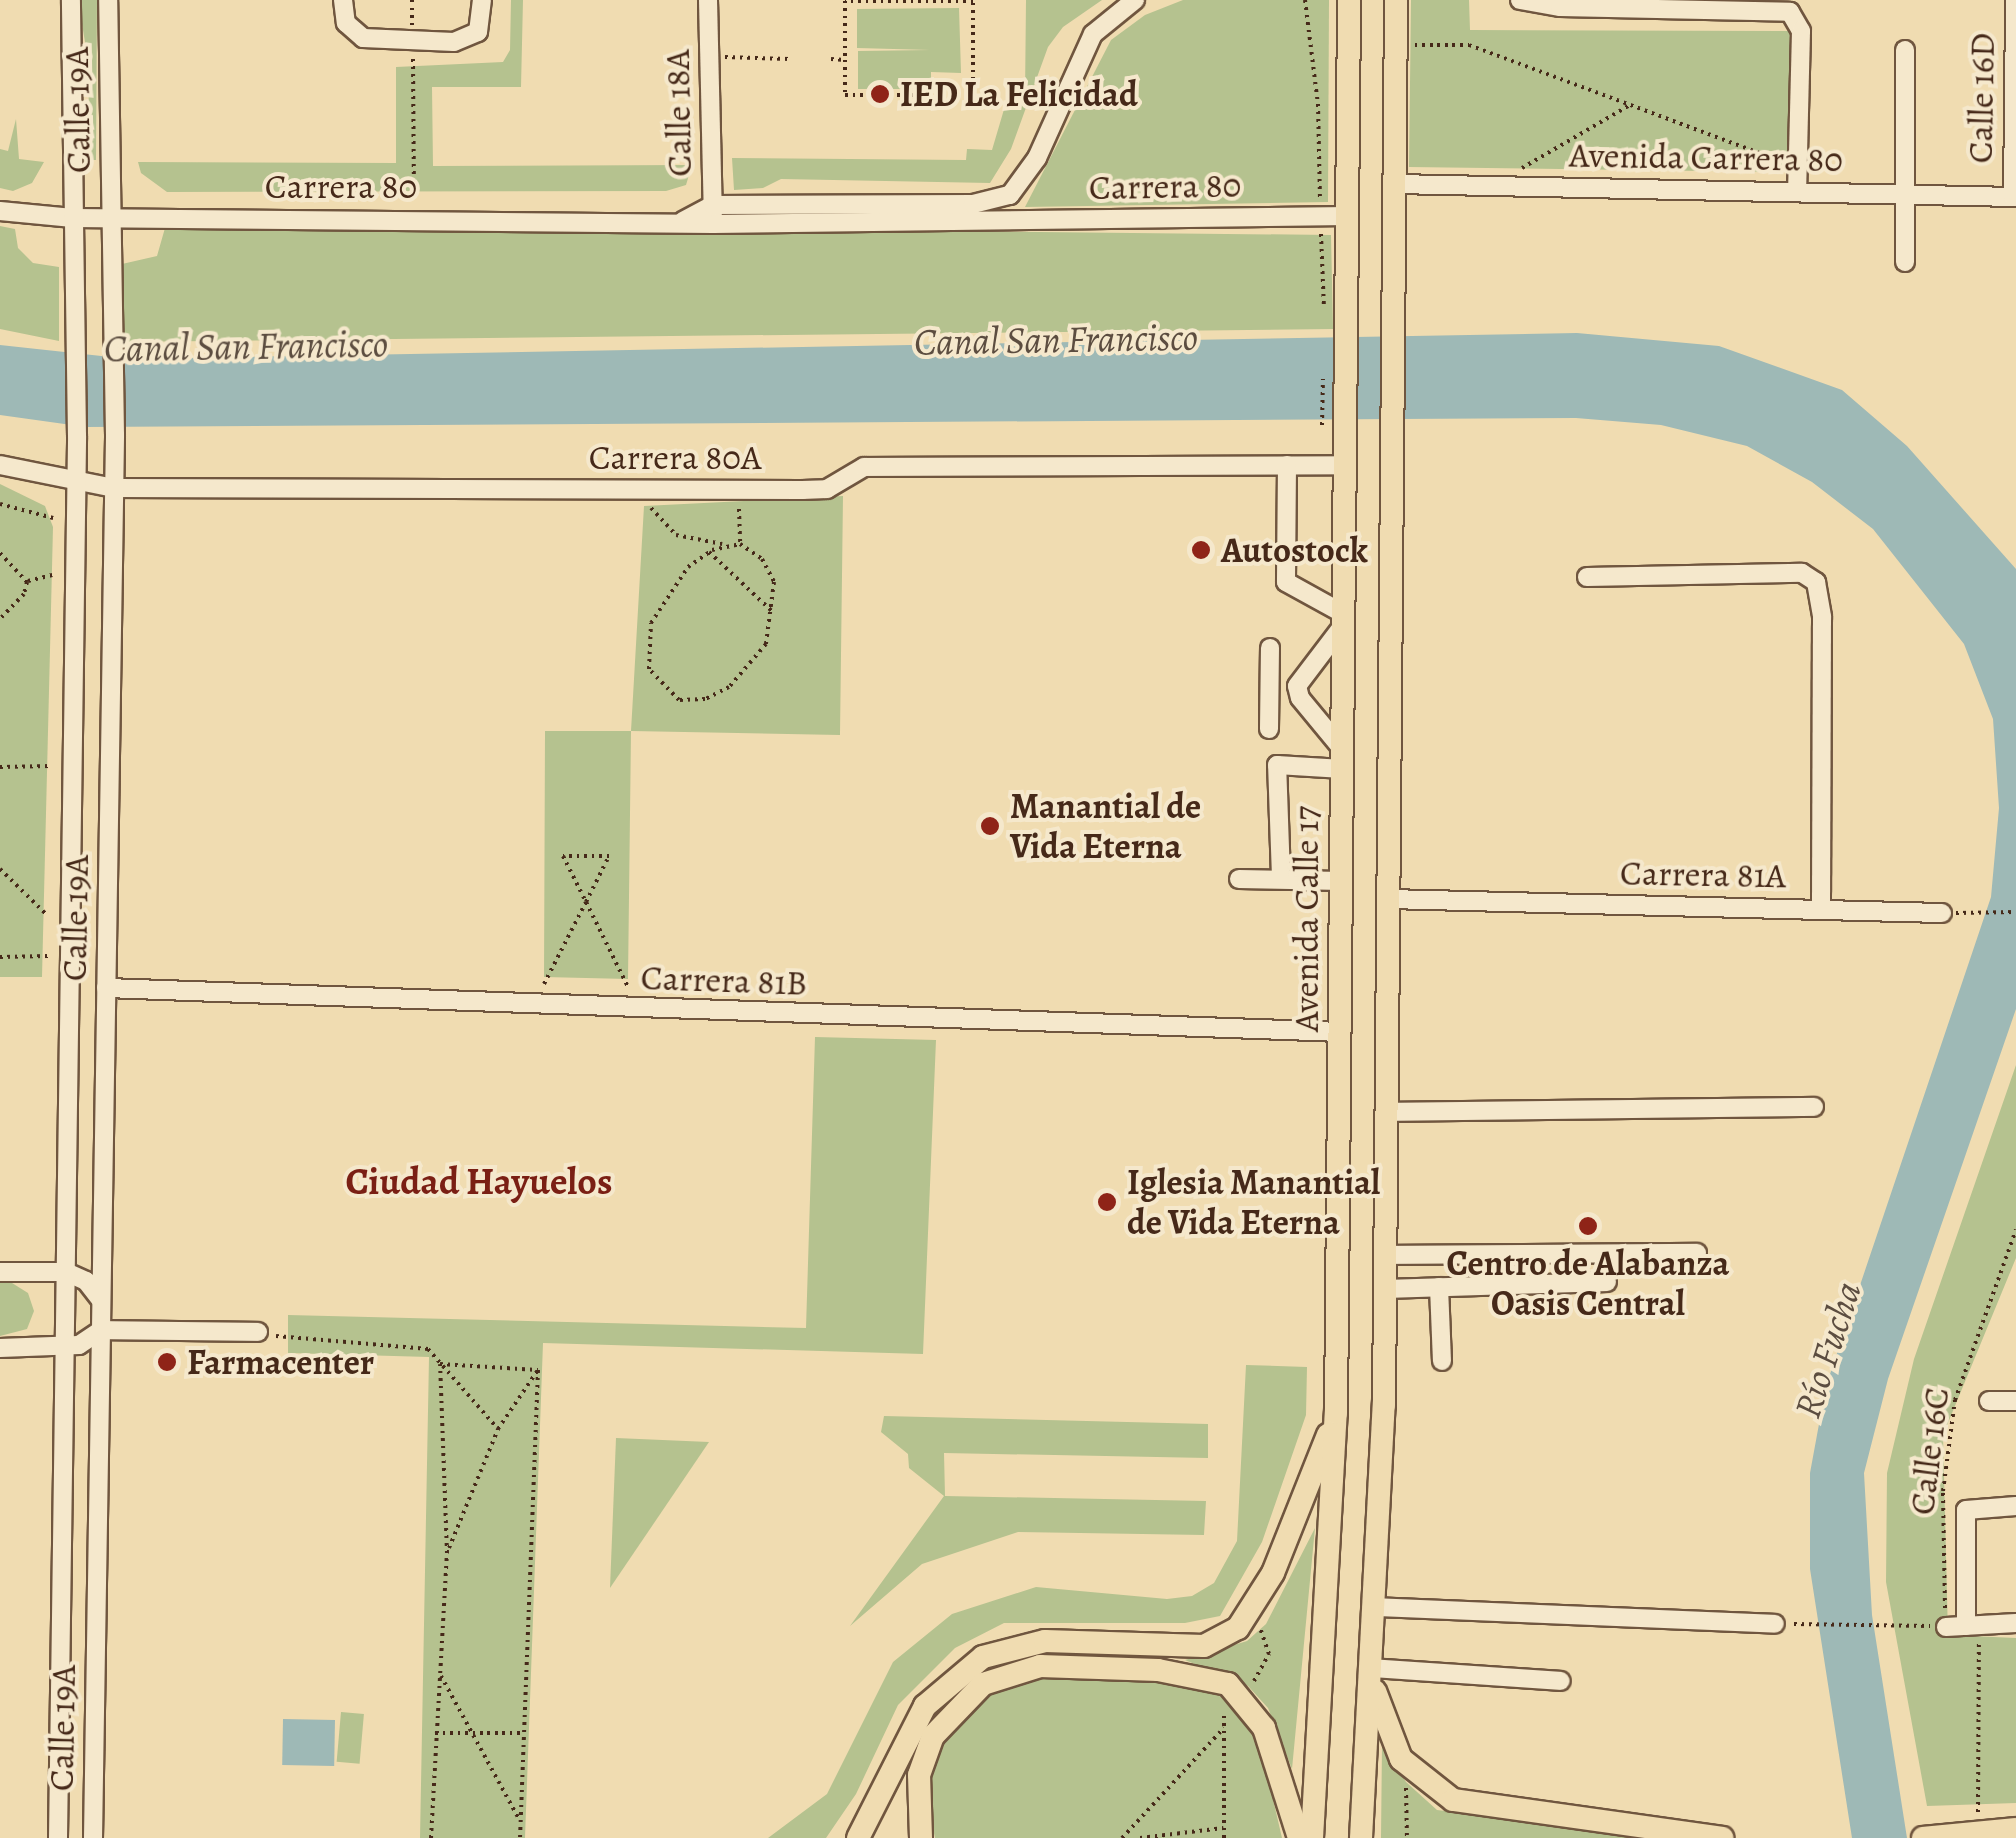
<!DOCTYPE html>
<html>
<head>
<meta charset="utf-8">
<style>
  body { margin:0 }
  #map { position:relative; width:2016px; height:1838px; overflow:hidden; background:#f0dcb1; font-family:Alegreya,serif }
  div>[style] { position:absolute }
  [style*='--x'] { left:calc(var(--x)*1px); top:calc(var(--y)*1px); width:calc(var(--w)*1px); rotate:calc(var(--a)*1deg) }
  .green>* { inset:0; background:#b5c28f; transform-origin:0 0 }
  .water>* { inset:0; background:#9eb9b6; transform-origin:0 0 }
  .path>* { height:4px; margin-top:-2px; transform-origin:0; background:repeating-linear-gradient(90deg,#462919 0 2.5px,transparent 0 7.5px) }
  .roads { filter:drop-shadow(2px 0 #70563f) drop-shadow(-2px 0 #70563f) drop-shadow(0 2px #70563f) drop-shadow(0 -2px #70563f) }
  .minor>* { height:18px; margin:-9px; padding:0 9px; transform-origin:9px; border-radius:9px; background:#f5e8cc }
  .major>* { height:22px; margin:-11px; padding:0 11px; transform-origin:11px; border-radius:11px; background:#f0dcb1 }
  .dots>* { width:28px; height:28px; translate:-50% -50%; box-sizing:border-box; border:5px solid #f5e8cc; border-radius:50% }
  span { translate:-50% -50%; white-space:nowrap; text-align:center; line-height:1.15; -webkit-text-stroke:8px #f5e8cc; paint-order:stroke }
  .poi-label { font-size:35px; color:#462919; font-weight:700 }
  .left { translate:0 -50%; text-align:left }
  .street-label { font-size:35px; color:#462919 }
  .water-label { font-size:38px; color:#5c4d40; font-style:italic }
  .neighbourhood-label { font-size:38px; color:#7a1f14; font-weight:700 }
</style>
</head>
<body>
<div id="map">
  <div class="green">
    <i style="clip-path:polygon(78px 0,97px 0,96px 160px,88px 160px,89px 66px)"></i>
    <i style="clip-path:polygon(511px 0,523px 0,521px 87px,432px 87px,433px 166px,692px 165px,686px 185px,666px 191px,167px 192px,141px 173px,138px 162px,396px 163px,396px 67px,503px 62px,510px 50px)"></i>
    <i style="clip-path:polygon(1026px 0,1102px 0,1063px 27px,1048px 47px,1011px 149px,990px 183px,781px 179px,763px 188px,734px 190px,732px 158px,966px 160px,967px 149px,992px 150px,1005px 106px,1019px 107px,1025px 95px)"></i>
    <i style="clip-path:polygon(1183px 0,1329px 0,1328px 202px,1025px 207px,1111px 40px,1145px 15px)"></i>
    <i style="clip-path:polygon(1411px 0,1469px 0,1470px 30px,1790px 31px,1788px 172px,1409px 167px)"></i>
    <i style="clip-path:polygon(959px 8px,961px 73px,931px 72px,931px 89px,858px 89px,858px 51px,930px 50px,857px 48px,857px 9px)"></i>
    <i style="clip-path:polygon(16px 119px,19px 159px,44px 162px,32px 183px,13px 191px,0 188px,0 149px,8px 151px)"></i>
    <i style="clip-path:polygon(0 226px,15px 229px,18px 248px,33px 263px,59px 267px,59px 341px,0 329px)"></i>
    <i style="clip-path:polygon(480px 226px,1331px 235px,1333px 329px,122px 342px,122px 264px,157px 256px,165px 228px)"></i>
    <i style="clip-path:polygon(0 484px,45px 506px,53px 527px,42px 977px,0 977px)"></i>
    <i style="clip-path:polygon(843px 496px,840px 735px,631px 731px,628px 979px,544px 977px,545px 731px,631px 731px,644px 506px)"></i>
    <i style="clip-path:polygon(815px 1037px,936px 1040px,923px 1354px,543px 1343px,525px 1838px,420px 1838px,429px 1357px,288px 1353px,288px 1315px,806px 1328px)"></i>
    <i style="clip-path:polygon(2016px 1065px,2016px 1258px,1943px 1435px,1948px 1635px,2016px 1638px,2016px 1803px,1927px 1806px,1886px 1582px,1887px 1473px,1914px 1359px)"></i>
    <i style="clip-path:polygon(12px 1283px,28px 1293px,34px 1311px,27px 1329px,0 1336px,0 1283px)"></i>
    <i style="clip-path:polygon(1246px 1365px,1307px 1367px,1306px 1415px,1262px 1542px,1220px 1616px,1185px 1623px,1004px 1623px,955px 1648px,898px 1705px,856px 1794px,826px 1838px,768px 1838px,827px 1794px,893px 1662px,952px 1614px,1036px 1587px,1167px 1599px,1192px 1596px,1214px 1583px,1237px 1541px)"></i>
    <i style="clip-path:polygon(884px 1416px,1208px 1424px,1208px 1458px,944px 1453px,945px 1496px,1206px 1501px,1204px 1535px,1018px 1532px,922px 1564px,850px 1626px,944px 1496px,909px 1468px,908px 1454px,881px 1432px)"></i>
    <i style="clip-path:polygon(616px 1438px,709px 1442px,610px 1588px)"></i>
    <i style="clip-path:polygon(1315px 1528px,1292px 1769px,1268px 1708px,1248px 1686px,1185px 1660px,1247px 1641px,1266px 1624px)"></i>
    <i style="clip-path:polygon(1040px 1676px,1208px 1684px,1241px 1707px,1260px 1743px,1282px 1838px,935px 1838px,928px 1805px,931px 1768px,951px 1723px,1008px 1682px)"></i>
    <i style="left:341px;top:1712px;width:23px;height:50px;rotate:5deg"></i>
    <i style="clip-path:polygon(1382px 1745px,1406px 1782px,1437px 1810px,1666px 1838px,1381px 1838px)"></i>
  </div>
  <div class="water">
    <i style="clip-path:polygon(1577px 333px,1719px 346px,1842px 390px,1907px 446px,2016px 569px,2016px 1009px,1888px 1379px,1864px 1473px,1872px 1615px,1907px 1838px,1852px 1838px,1810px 1569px,1810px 1473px,1826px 1386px,1991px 897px,1999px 808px,1993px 719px,1964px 644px,1873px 529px,1812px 482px,1747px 446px,1661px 425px,1576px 418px,86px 427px,0 415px,0 345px,129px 359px)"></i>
    <i style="left:283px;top:1719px;width:52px;height:46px;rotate:1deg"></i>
  </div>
  <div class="path">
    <i style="--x:412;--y:0;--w:25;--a:90"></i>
    <i style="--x:1305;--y:0;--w:105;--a:82.9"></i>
    <i style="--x:1318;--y:104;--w:95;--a:88.8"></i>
    <i style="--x:1415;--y:45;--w:54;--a:0"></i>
    <i style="--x:1469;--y:45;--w:331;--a:20.4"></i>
    <i style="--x:725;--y:57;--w:65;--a:1.8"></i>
    <i style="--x:413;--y:59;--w:136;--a:89.6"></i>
    <i style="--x:831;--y:59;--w:14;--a:4"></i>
    <i style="--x:845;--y:60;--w:35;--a:90"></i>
    <i style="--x:845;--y:95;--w:128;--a:0"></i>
    <i style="--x:973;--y:95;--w:94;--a:-90"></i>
    <i style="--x:973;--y:1;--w:128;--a:180"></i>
    <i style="--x:845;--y:1;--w:59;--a:90"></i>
    <i style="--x:1522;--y:168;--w:125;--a:-30.3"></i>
    <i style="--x:1321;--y:234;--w:75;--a:87.7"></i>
    <i style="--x:1322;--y:425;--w:46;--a:-88.8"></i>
    <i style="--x:0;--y:504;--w:55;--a:14.8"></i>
    <i style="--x:651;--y:508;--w:37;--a:47"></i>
    <i style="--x:676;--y:535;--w:47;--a:11.1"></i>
    <i style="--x:739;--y:509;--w:35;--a:88"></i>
    <i style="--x:740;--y:544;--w:27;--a:34"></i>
    <i style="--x:762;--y:559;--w:26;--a:62"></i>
    <i style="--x:774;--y:582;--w:63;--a:97.4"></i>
    <i style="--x:766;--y:644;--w:57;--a:130.7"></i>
    <i style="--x:729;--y:687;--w:27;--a:153"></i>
    <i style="--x:705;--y:699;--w:26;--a:178"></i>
    <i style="--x:679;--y:700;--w:43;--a:-134.1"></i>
    <i style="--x:649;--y:669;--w:46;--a:-87.5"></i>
    <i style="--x:651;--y:623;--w:67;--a:-56.5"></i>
    <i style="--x:688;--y:567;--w:29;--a:-35"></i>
    <i style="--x:712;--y:550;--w:29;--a:-12"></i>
    <i style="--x:709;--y:552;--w:89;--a:43.2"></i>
    <i style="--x:0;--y:553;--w:40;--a:47"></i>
    <i style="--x:27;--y:582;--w:12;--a:104"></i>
    <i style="--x:24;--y:594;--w:35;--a:134"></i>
    <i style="--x:28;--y:581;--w:25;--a:-14"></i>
    <i style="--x:0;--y:767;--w:51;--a:-1.1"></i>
    <i style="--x:0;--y:869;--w:67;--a:44.4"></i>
    <i style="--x:1956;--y:913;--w:60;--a:-1"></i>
    <i style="--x:0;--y:957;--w:48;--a:-1.2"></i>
    <i style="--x:544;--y:984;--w:92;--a:-62.9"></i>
    <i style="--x:586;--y:902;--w:51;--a:-63.4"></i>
    <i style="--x:609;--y:856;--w:46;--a:180"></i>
    <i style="--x:563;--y:856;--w:51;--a:63.4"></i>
    <i style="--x:586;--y:902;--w:95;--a:63.7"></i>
    <i style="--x:276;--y:1336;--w:153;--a:4.9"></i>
    <i style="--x:428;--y:1349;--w:106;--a:48.8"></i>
    <i style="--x:440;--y:1364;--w:98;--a:3.5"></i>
    <i style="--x:538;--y:1370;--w:468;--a:92.2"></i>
    <i style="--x:449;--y:1548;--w:129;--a:-67.6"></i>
    <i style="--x:498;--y:1429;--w:71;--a:-55.9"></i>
    <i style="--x:1945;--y:1608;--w:117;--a:-91"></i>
    <i style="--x:1943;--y:1491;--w:92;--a:-82.5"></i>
    <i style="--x:1955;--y:1400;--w:181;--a:-70.3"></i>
    <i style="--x:1794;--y:1624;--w:136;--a:0.8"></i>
    <i style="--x:441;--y:1676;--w:161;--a:61.4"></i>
    <i style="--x:1254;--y:1681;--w:31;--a:-61"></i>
    <i style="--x:1269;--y:1654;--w:28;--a:-109"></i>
    <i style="--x:435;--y:1733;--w:86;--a:0"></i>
    <i style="--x:1406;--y:1788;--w:50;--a:88.9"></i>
    <i style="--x:1978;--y:1812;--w:170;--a:-89.7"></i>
    <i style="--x:431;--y:1838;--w:285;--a:-86.8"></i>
    <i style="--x:447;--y:1553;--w:189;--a:-92.1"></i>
    <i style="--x:1122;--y:1838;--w:150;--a:-47.2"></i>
    <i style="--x:1140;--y:1838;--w:84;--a:-6.9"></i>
    <i style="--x:1224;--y:1838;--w:126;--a:-90"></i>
  </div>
  <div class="roads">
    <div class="minor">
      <i style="--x:343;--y:0;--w:23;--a:83"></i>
      <i style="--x:346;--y:23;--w:23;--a:41"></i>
      <i style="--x:363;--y:38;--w:91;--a:2.5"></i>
      <i style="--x:454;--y:42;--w:26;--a:-23"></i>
      <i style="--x:478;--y:32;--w:32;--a:-83"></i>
      <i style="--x:708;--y:0;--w:214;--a:88.7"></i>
      <i style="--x:1520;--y:0;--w:41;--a:9.9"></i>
      <i style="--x:1560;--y:7;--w:230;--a:1.2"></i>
      <i style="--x:1790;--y:12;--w:22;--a:60"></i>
      <i style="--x:1801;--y:31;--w:160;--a:91.4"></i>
      <i style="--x:1905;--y:50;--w:212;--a:90"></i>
      <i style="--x:1395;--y:184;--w:621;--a:1.2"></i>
      <i style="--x:2013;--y:197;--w:197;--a:-89.4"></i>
      <i style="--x:0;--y:211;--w:73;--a:5.5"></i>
      <i style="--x:73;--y:218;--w:640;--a:0.54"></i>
      <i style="--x:713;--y:224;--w:635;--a:-0.72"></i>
      <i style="--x:683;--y:221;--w:34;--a:-28"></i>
      <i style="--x:713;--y:205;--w:260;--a:-0.2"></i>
      <i style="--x:973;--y:204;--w:38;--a:-14"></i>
      <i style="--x:1010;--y:195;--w:46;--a:-53.9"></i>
      <i style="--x:1037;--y:158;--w:136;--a:-65.7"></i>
      <i style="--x:1093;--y:34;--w:54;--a:-39"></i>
      <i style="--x:0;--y:465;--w:116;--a:11.4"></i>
      <i style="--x:114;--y:488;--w:688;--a:0.17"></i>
      <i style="--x:802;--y:490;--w:25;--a:-2"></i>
      <i style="--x:827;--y:489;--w:43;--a:-30.7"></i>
      <i style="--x:864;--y:467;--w:482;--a:-0.2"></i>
      <i style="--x:1287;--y:465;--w:117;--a:90.5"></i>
      <i style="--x:1286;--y:582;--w:66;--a:28.9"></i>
      <i style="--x:1587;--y:577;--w:215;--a:-1.1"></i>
      <i style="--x:1802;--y:573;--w:17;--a:33"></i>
      <i style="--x:1816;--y:582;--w:36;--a:80"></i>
      <i style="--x:1822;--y:617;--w:293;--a:90.2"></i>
      <i style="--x:1269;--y:729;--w:81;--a:-89.3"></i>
      <i style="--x:1343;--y:750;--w:67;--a:-129.6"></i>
      <i style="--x:1300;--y:698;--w:12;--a:-104"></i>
      <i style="--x:1297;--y:686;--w:78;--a:-52.8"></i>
      <i style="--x:1281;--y:877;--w:112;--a:-92"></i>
      <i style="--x:1277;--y:765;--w:66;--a:3.5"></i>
      <i style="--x:1239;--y:879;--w:103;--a:1.1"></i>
      <i style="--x:1388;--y:899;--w:554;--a:1.45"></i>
      <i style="--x:106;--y:988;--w:1235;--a:2.04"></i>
      <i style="--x:1387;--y:1112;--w:427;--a:-0.7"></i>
      <i style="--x:1386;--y:1255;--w:311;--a:-0.4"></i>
      <i style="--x:0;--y:1272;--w:66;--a:0"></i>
      <i style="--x:66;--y:1272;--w:22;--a:24"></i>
      <i style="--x:86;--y:1281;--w:24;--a:52"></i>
      <i style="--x:1439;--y:1287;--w:74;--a:87.7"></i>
      <i style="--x:1386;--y:1289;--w:221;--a:-1.8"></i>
      <i style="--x:0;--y:1348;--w:79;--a:-2.2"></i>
      <i style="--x:79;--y:1345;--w:27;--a:-34"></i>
      <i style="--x:101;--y:1330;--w:157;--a:0.7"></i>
      <i style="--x:1989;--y:1401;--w:27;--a:0"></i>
      <i style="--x:1375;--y:1607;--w:400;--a:2.4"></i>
      <i style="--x:1966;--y:1626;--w:116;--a:-90"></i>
      <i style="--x:1966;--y:1510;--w:50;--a:-4.6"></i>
      <i style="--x:1946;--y:1627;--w:70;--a:-3.3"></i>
      <i style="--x:1371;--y:1668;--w:190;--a:3.9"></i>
      <i style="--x:58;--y:1838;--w:1402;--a:-89.22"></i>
      <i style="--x:77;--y:436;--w:436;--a:-90.8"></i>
      <i style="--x:93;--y:1838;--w:1403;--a:-89.1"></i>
      <i style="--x:115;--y:435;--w:435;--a:-90.9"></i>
    </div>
    <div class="major">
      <i style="--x:1375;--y:1691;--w:73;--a:69.1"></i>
      <i style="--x:1401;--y:1759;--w:66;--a:38.3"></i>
      <i style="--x:1453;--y:1800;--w:272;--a:8"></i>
      <i style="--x:858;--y:1838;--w:148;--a:-63.1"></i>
      <i style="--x:925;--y:1706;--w:76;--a:-40.2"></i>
      <i style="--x:983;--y:1657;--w:64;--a:-14.5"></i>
      <i style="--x:1045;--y:1641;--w:159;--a:1.8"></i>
      <i style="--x:1204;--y:1646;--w:38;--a:-28"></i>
      <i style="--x:1238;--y:1628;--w:65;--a:-57.5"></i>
      <i style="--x:1273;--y:1573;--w:149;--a:-68.3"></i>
      <i style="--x:921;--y:1838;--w:63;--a:-91.8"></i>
      <i style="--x:919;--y:1775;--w:41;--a:-70.3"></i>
      <i style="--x:933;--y:1736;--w:72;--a:-46.1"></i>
      <i style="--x:983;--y:1684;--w:60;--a:-17.5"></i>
      <i style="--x:1040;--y:1666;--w:118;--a:1.9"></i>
      <i style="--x:1158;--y:1670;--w:71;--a:11.3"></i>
      <i style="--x:1228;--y:1684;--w:57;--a:50.7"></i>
      <i style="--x:1264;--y:1728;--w:115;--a:72.3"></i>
      <i style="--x:1312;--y:1838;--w:426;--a:-86.8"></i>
      <i style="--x:1336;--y:1413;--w:1413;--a:-89.47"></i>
      <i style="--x:1361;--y:1838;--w:434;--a:-87"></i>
      <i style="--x:1384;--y:1405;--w:1405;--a:-89.51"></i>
      <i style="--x:1923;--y:1838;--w:93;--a:-5.5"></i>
    </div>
  </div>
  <div class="dots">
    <i style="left:880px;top:94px;background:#8f2418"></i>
    <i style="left:1201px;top:550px;background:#8f2418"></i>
    <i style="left:990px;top:826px;background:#8f2418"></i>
    <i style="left:1107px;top:1202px;background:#8f2418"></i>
    <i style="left:1588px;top:1226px;background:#8f2418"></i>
    <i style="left:167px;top:1362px;background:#8f2418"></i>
  </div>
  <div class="poi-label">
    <span class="left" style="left:900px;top:94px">IED La Felicidad</span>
    <span class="left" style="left:1221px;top:550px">Autostock</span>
    <span class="left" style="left:1010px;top:826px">Manantial de<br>Vida Eterna</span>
    <span class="left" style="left:1127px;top:1202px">Iglesia Manantial<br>de Vida Eterna</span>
    <span style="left:1588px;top:1283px">Centro de Alabanza<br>Oasis Central</span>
    <span class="left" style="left:187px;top:1362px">Farmacenter</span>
  </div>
  <div class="street-label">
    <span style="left:1981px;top:98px;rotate:-89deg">Calle 16D</span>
    <span style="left:77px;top:110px;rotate:-91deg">Calle 19A</span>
    <span style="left:678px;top:113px;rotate:-91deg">Calle 18A</span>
    <span style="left:1706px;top:157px;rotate:1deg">Avenida Carrera 80</span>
    <span style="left:341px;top:186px">Carrera 80</span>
    <span style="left:1165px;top:186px;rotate:-1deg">Carrera 80</span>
    <span style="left:675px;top:457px">Carrera 80A</span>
    <span style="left:1703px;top:874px;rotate:1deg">Carrera 81A</span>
    <span style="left:75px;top:918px;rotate:-89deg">Calle 19A</span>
    <span style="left:1306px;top:919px;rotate:-90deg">Avenida Calle 17</span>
    <span style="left:724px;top:980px;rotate:2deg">Carrera 81B</span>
    <span style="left:1929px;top:1451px;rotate:-83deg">Calle 16C</span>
    <span style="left:62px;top:1728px;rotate:-89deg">Calle 19A</span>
  </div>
  <div class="water-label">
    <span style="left:1056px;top:340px;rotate:-1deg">Canal San Francisco</span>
    <span style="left:246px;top:347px;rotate:-1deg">Canal San Francisco</span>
    <span style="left:1828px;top:1350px;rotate:-72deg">Río Fucha</span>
  </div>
  <div class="neighbourhood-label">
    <span style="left:479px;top:1182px">Ciudad Hayuelos</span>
  </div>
</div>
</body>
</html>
